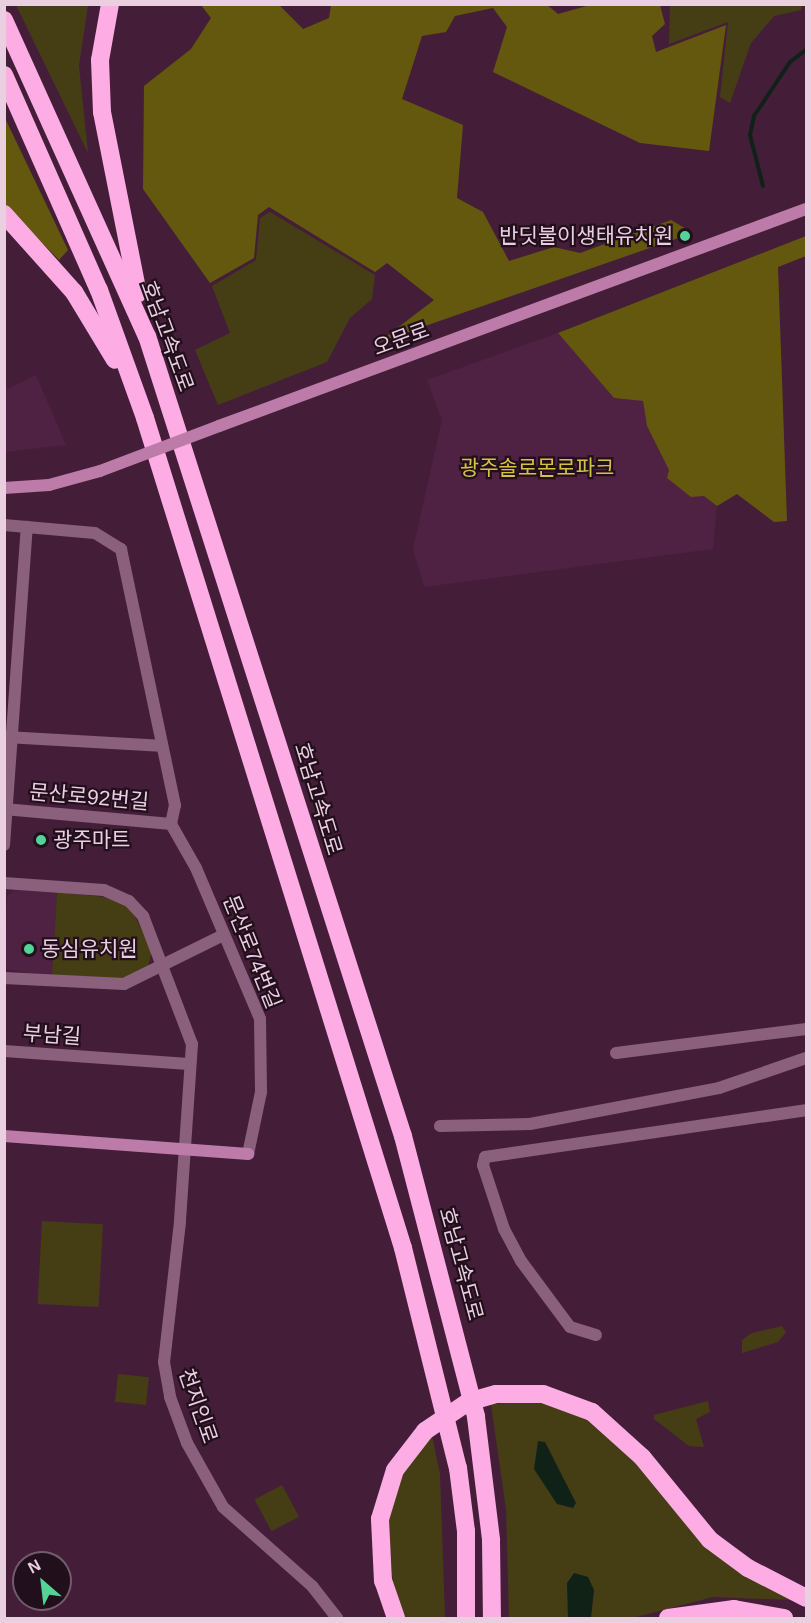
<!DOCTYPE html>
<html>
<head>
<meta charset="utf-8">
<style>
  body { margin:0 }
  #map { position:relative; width:811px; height:1623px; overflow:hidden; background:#441e39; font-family:Arial,"Noto Sans KR",sans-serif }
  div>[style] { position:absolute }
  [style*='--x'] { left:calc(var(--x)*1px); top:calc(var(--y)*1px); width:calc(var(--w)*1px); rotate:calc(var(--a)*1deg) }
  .built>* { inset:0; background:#4f2142 }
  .green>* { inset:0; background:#453e15; transform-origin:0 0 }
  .forest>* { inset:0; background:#64580f }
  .water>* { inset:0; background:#102218 }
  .stream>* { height:4px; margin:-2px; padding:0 2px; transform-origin:2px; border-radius:2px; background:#102218 }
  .street>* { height:12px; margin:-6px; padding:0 6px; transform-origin:6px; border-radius:6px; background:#8a607c }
  .secondary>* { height:12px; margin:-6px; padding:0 6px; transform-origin:6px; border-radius:6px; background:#bd7ba9 }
  .highway>* { height:18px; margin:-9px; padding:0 9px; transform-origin:9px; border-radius:9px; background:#feace4 }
  .secondary-bridge>* { height:12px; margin:-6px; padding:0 6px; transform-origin:6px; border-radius:6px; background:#bd7ba9 }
  .highway-bridge>* { height:18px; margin:-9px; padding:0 9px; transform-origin:9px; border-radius:9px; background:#feace4 }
  .dots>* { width:16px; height:16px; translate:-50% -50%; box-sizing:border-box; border:3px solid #210f1b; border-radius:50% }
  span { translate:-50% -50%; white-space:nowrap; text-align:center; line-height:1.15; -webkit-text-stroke:4.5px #210f1b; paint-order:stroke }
  .poi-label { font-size:21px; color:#e9cfe0 }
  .right { translate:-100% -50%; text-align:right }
  .left { translate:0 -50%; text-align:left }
  .street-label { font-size:21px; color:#e9cfe0 }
  .park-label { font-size:21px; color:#d6c144 }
  .frame { position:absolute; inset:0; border:6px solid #e9cfe0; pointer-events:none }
  .north { position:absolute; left:12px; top:1551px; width:60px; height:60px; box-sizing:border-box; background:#210f1b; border:2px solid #715c6a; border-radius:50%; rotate:332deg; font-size:16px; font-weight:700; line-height:24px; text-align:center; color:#e9cfe0 }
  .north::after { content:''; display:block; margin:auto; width:21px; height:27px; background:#54d396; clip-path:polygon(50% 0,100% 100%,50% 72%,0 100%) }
</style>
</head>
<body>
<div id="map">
  <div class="built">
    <i style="clip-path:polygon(558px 333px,614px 398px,643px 401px,647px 426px,669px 470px,717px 506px,713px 549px,424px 587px,413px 549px,442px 420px,427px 380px)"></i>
    <i style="clip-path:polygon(36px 375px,66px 445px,5px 452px,5px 390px)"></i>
    <i style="clip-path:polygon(15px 890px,57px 892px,52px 977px,5px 969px,7px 896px)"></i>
  </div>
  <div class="green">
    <i style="clip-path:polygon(16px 5px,88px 5px,79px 66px,88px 153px)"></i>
    <i style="clip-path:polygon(670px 5px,670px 4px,802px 5px,801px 10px,774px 16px,751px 43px,730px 103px,720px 97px,728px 22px,669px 44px)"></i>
    <i style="clip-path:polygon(270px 212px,375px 275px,372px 299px,350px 318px,327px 362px,218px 405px,195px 350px,230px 333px,212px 286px,256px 260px,260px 218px)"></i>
    <i style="clip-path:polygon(57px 892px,104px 897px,130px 906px,152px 951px,148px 966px,125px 980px,52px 977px)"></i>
    <i style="left:42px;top:1221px;width:61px;height:83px;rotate:3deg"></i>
    <i style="clip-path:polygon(782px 1326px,786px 1332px,778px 1342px,742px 1353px,742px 1340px,752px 1333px)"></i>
    <i style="left:118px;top:1374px;width:31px;height:28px;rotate:6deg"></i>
    <i style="clip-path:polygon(528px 1399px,566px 1402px,623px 1446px,713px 1548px,792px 1600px,713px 1597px,632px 1618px,509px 1618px,506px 1509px,491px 1405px)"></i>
    <i style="clip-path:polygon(708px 1401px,710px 1412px,696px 1419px,704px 1447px,689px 1446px,654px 1419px,654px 1415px)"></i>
    <i style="clip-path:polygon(430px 1426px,440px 1474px,445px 1618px,396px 1618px,385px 1492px)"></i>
    <i style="left:282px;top:1485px;width:36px;height:31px;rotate:62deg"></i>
  </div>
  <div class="forest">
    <i style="clip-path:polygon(546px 4px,558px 14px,590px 5px,660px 5px,665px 24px,652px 36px,656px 52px,726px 25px,709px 151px,640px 143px,493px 72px,507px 27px,493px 8px,455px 16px,446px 32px,422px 36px,402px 99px,463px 125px,457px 198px,483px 212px,509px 261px,554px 247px,580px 253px,671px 220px,693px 233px,379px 342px,434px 300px,387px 263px,375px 272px,269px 207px,258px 215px,254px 258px,210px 283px,143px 189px,144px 86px,191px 49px,211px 18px,201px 5px,279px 5px,303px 29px,329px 18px,331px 5px)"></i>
    <i style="clip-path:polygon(4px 116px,68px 250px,59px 260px,5px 205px)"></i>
    <i style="clip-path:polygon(806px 236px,806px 256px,778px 267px,787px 521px,774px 522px,737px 494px,717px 506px,704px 496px,691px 497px,667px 478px,669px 470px,647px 426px,643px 401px,614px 398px,558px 333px)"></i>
  </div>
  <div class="water">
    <i style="clip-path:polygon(538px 1441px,545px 1442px,576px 1503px,573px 1508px,557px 1504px,534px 1469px)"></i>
    <i style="clip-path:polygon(574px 1573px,588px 1577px,594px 1590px,591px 1618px,568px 1618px,567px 1583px)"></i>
  </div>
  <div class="stream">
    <i style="--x:763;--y:186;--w:53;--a:-104.3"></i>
    <i style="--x:750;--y:135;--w:19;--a:-78"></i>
    <i style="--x:754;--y:116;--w:65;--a:-56.3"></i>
    <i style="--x:790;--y:62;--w:20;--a:-37"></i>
  </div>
  <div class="street">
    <i style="--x:4;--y:525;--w:91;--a:5"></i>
    <i style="--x:95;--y:533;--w:31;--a:32"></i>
    <i style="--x:121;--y:549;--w:262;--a:78.1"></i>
    <i style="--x:175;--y:805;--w:19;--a:102"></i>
    <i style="--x:171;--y:824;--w:51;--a:60.4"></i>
    <i style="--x:196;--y:868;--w:164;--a:67"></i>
    <i style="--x:260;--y:1019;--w:73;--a:89.2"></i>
    <i style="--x:261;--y:1092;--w:63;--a:101.8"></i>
    <i style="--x:6;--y:737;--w:154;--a:3.3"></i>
    <i style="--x:4;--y:809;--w:168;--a:5.1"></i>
    <i style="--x:4;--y:845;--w:319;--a:-85.9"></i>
    <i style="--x:4;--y:883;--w:100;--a:4"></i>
    <i style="--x:104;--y:890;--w:27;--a:24"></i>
    <i style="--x:129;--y:901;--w:21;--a:47"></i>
    <i style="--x:143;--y:916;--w:137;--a:69.1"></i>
    <i style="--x:192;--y:1044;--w:178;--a:93.9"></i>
    <i style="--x:180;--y:1222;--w:141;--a:96.5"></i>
    <i style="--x:164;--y:1362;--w:36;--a:80"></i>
    <i style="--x:170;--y:1397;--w:49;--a:69.7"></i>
    <i style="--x:187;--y:1443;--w:73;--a:60.6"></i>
    <i style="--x:223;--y:1507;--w:119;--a:41.6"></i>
    <i style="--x:312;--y:1586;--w:41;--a:52"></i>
    <i style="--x:4;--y:978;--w:120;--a:2.9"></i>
    <i style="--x:124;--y:984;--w:110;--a:-26.3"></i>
    <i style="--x:4;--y:1051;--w:185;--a:4"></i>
    <i style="--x:616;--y:1053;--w:192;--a:-7.2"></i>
    <i style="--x:440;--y:1126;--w:90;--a:-1.3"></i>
    <i style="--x:530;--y:1124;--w:192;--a:-10.8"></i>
    <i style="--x:719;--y:1088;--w:92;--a:-19"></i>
    <i style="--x:596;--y:1335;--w:27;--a:-163"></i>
    <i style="--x:570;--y:1327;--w:82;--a:-126.6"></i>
    <i style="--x:521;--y:1261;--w:36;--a:-118"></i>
    <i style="--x:504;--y:1229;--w:67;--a:-108.2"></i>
    <i style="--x:483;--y:1165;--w:8;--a:-76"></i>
    <i style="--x:485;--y:1157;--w:324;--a:-8.3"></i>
  </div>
  <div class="secondary">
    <i style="--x:219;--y:426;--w:626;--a:-20.29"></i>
    <i style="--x:4;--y:488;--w:45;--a:-3.8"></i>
    <i style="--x:49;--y:485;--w:53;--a:-15.4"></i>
    <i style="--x:4;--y:1136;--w:245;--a:4.2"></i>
  </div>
  <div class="highway">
    <i style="--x:110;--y:4;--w:57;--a:100.1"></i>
    <i style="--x:100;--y:60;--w:52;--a:87.8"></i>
    <i style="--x:102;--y:112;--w:185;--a:78.8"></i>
    <i style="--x:4;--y:20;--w:347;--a:65.7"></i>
    <i style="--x:147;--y:336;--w:840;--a:72.26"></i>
    <i style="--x:403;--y:1136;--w:290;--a:75.4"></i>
    <i style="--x:476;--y:1417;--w:124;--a:83"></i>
    <i style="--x:491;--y:1540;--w:78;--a:89.3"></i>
    <i style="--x:4;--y:75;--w:235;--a:66.2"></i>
    <i style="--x:99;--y:290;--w:136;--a:70.2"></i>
    <i style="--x:145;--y:418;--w:869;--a:72.73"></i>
    <i style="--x:403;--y:1248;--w:227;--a:76"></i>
    <i style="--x:458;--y:1468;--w:64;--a:82.8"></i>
    <i style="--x:466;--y:1531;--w:87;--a:90"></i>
    <i style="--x:4;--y:214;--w:105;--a:48.1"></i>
    <i style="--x:74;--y:292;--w:79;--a:58.9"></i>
    <i style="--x:496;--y:1394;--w:47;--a:0"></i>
    <i style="--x:543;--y:1394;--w:52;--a:20.2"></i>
    <i style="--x:592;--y:1412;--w:67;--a:42"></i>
    <i style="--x:642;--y:1457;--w:107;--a:50.7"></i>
    <i style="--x:710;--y:1540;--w:47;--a:36.4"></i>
    <i style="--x:748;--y:1568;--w:65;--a:27.3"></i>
    <i style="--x:396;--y:1618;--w:39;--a:-109"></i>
    <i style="--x:383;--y:1581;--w:62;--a:-92.8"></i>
    <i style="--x:380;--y:1519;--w:51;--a:-73"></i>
    <i style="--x:395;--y:1470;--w:49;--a:-52.4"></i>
    <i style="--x:668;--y:1618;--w:67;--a:-7.8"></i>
    <i style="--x:734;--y:1609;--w:51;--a:10.2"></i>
  </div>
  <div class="secondary-bridge">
    <i style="--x:100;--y:471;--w:127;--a:-20.7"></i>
  </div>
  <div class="highway-bridge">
    <i style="--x:425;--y:1431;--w:52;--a:-34"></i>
    <i style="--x:468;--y:1402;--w:29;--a:-16"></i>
  </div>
  <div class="dots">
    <i style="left:685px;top:236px;background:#54d396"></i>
    <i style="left:41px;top:840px;background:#54d396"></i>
    <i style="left:29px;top:949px;background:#54d396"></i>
  </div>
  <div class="poi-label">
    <span class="right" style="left:673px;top:236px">반딧불이생태유치원</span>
    <span class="left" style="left:53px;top:840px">광주마트</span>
    <span class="left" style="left:41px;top:949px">동심유치원</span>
  </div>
  <div class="street-label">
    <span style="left:167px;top:336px;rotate:70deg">호남고속도로</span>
    <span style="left:401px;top:339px;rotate:-20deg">오문로</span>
    <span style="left:89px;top:797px;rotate:5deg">문산로92번길</span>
    <span style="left:318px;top:799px;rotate:73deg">호남고속도로</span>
    <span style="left:252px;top:952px;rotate:68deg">문산로74번길</span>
    <span style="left:52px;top:1035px;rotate:4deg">부남길</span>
    <span style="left:461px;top:1264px;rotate:75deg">호남고속도로</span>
    <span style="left:198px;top:1406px;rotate:71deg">천지인로</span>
  </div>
  <div class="park-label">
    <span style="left:537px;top:468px">광주솔로몬로파크</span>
  </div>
  <div class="frame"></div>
  <div class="north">N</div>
</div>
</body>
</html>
